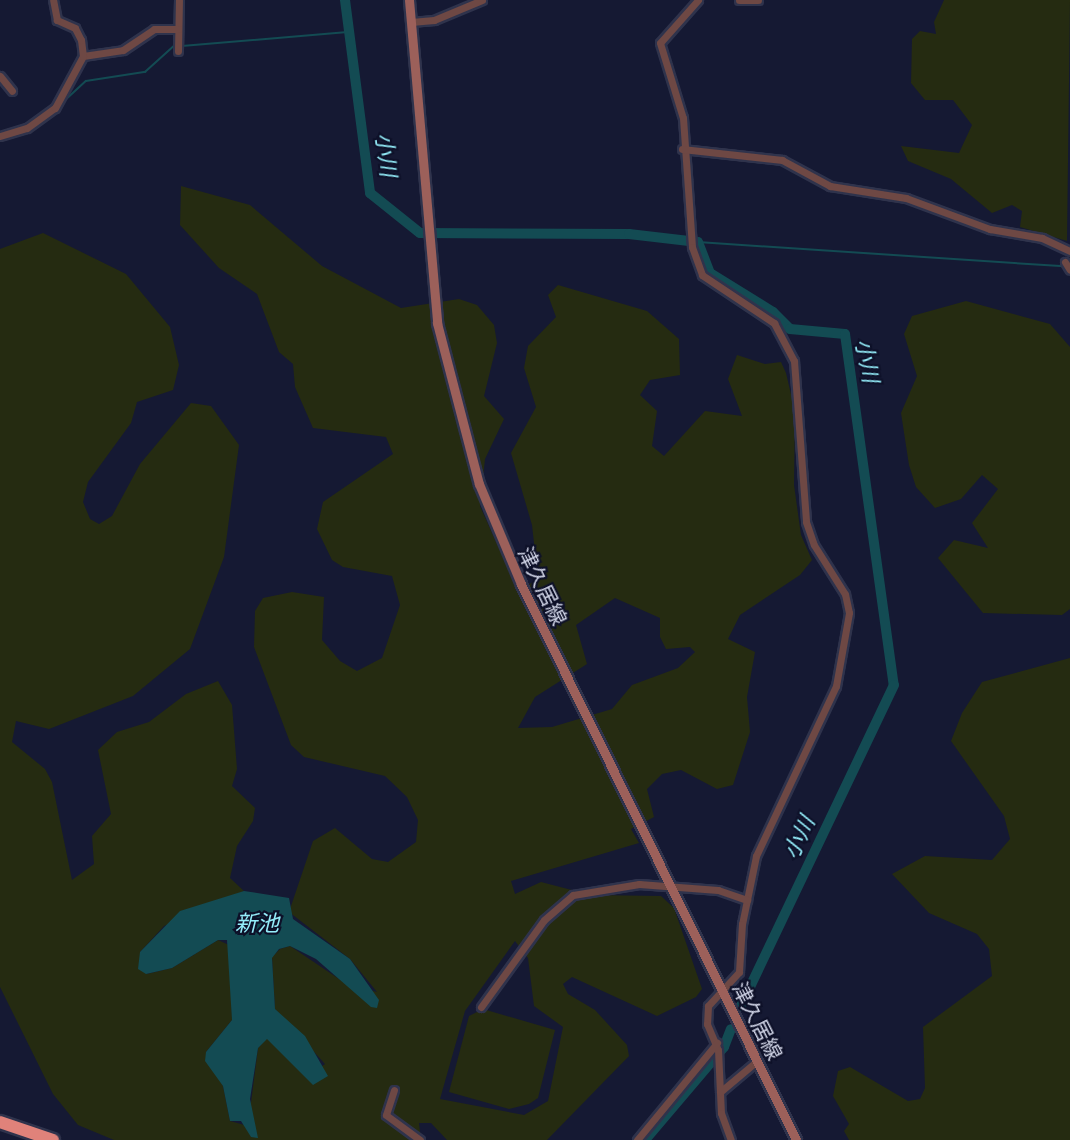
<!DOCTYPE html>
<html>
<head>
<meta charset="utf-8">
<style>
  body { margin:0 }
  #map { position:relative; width:1070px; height:1140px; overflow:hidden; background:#151933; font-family:"Source Sans 3","Noto Sans JP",sans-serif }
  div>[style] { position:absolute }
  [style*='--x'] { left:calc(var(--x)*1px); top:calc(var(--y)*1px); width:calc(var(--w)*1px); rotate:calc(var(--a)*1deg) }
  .green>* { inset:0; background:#252b11 }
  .water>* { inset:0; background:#134b53 }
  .stream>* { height:1.5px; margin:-0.75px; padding:0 0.75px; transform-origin:0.75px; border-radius:0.75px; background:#134b53 }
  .river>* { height:10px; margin:-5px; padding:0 5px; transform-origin:5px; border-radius:5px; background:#134b53 }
  .roads { filter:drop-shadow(2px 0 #2f334c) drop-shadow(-2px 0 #2f334c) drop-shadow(0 2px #2f334c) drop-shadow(0 -2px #2f334c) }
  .street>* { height:7px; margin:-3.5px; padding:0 3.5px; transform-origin:3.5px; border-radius:3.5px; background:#6e4844 }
  .secondary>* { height:9px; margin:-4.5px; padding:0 4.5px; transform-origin:4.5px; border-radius:4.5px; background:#9c605a }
  .highway>* { height:12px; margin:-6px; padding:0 6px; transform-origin:6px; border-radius:6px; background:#e0827a }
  span { translate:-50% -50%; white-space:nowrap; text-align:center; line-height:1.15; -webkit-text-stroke:4.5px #0d1028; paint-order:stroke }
  .street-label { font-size:21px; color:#d0d4e6 }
  .water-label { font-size:22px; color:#94edfa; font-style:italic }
</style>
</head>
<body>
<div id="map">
  <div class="green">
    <i style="clip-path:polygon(944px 0,1070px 0,1067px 241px,1020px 227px,1022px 211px,1012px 205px,992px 213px,951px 179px,908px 161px,901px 146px,959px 153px,972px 125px,953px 100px,925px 100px,911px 83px,912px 39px,920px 31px,936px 34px,934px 22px)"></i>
    <i style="clip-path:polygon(evenodd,181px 186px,250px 205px,322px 266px,401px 308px,459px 299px,477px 305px,494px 325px,497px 343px,484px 396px,504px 419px,485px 459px,480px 506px,518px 591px,538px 579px,532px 525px,511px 453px,536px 407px,524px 368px,528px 346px,556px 317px,548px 295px,558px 285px,647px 311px,679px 339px,680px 375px,650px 380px,640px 395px,657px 411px,652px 446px,664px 456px,705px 411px,742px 416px,728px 379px,737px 355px,765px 364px,781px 362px,786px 373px,795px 411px,794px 485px,801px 535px,812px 560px,800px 575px,740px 615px,728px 639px,755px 652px,747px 697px,750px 732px,733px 785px,717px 789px,681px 770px,662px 774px,647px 789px,654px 817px,631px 829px,639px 843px,511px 881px,515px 894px,541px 882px,591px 895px,661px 896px,674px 908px,702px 989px,696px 997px,657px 1016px,572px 977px,563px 984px,568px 994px,595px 1010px,627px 1045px,629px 1056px,547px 1140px,447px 1140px,431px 1123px,419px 1123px,421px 1140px,114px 1140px,78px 1125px,53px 1094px,0 987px,0 249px,43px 233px,126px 274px,170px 327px,179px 365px,173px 390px,137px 402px,131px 423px,88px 482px,83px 502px,90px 519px,99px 524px,112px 516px,140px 464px,191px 403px,211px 406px,239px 445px,224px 557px,190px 649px,133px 696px,49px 729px,16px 721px,12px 742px,45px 769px,52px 782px,72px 880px,94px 864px,92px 836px,111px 814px,98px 750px,117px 732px,149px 722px,186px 694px,218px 681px,232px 705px,237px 769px,232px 786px,255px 808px,253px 821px,237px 846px,230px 878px,244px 891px,164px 926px,140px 952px,147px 974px,172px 968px,218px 940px,231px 946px,232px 1020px,206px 1052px,223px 1086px,230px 1121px,248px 1126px,258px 1048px,267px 1038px,306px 1077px,325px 1064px,275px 1009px,272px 957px,280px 949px,290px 946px,345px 983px,377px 992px,350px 959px,289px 912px,313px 841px,335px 828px,372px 859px,388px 862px,416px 842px,418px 820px,407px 797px,385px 776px,304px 757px,291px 745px,254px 647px,255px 611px,263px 598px,292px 592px,324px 597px,322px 640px,340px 661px,357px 671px,382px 658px,400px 605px,392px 576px,343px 567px,332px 560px,317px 529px,323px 502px,393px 454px,386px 437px,313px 428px,295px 387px,293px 364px,279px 352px,257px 294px,219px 268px,180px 225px,181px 186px,615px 598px,660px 618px,660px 637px,666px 649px,690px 647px,695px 652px,678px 668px,632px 685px,612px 709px,552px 727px,518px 728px,535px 697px,587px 664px,576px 625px,615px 598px,181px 186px,515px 941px,528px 958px,534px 1006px,563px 1027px,548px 1101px,524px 1115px,440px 1099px,465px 1011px,515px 941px)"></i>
    <i style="clip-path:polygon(966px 301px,1050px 324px,1070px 347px,1070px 609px,1062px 615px,983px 613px,938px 558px,954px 540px,988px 548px,972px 523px,998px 489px,982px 475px,961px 499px,935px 508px,916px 487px,909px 465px,901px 413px,917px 376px,904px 334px,912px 316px)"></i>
    <i style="clip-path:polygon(1070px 658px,1070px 1140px,849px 1140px,844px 1131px,849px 1124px,833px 1096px,838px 1071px,850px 1067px,908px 1101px,920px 1099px,925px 1088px,923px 1027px,992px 976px,989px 949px,977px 934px,929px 913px,892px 874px,925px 856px,992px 860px,1010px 839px,1004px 816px,951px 741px,962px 713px,982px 682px)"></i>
    <i style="clip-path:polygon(483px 1009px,555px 1030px,538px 1098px,529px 1104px,509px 1109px,449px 1092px,469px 1016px)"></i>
  </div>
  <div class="water">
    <i style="clip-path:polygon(244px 891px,289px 898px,293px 919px,350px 959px,379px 1000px,377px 1008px,371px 1007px,316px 959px,290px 946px,279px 949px,272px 958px,275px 1009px,305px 1036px,328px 1076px,313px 1085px,267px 1039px,258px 1048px,250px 1099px,258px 1138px,251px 1137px,241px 1121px,230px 1121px,223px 1086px,205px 1061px,206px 1052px,232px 1020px,227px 940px,218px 940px,172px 968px,146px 974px,138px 969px,140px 952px,180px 911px)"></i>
  </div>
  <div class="stream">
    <i style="--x:182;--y:46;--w:166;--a:-4.8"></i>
    <i style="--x:0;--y:141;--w:37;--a:-20"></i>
    <i style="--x:35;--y:128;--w:69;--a:-42.7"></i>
    <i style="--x:86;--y:81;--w:60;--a:-8.7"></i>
    <i style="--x:145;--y:72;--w:39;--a:-42"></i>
    <i style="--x:698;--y:242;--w:367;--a:3.8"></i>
  </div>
  <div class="river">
    <i style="--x:345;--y:0;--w:195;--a:82.6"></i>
    <i style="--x:370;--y:193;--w:64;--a:38.7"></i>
    <i style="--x:420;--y:233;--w:209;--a:0.3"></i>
    <i style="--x:629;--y:234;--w:69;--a:6.6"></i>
    <i style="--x:698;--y:242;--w:33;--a:69"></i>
    <i style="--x:710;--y:273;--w:74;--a:31.8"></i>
    <i style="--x:773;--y:312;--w:24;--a:45"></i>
    <i style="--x:790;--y:329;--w:55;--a:5.2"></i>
    <i style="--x:845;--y:334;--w:354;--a:82.1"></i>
    <i style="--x:894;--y:685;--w:356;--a:115.5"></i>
    <i style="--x:645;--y:1140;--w:122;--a:-49.7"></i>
    <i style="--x:724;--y:1047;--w:19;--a:-69"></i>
  </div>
  <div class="roads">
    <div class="street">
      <i style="--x:698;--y:0;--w:57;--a:131.5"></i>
      <i style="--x:660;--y:43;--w:78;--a:73"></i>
      <i style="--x:683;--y:118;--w:129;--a:86"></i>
      <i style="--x:692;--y:247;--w:30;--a:70"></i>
      <i style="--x:702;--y:275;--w:87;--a:33.7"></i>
      <i style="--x:774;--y:323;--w:43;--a:62.2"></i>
      <i style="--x:794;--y:361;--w:161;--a:85.7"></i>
      <i style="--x:806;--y:522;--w:24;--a:71"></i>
      <i style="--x:814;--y:545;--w:58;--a:57.7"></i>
      <i style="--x:845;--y:594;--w:19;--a:78"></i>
      <i style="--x:849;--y:613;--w:74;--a:100.1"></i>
      <i style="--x:836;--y:686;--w:188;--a:115.2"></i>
      <i style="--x:756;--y:856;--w:69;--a:101.6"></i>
      <i style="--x:742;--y:924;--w:48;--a:93.6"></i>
      <i style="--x:739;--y:972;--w:46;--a:132.4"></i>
      <i style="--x:708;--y:1006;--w:18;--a:93"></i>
      <i style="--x:707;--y:1024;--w:28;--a:67"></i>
      <i style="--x:718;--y:1050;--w:63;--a:87.3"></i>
      <i style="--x:721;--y:1113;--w:29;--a:70"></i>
      <i style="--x:739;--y:0;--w:19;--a:0"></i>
      <i style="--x:411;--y:22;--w:23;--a:-5"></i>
      <i style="--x:434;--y:20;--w:52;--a:-22.6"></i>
      <i style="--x:178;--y:51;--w:51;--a:-88.9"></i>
      <i style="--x:83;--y:56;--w:40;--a:-8.5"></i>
      <i style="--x:123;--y:50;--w:37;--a:-34"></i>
      <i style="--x:154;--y:29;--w:24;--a:0"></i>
      <i style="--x:0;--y:76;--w:19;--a:51"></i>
      <i style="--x:0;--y:136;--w:28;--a:-17"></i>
      <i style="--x:27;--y:128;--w:34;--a:-36"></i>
      <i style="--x:55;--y:108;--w:59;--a:-61.7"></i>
      <i style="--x:83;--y:56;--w:16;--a:-97"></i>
      <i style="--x:81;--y:40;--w:13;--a:-117"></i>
      <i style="--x:75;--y:28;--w:20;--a:-156"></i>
      <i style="--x:57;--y:20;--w:20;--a:-101"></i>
      <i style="--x:682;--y:149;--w:101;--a:6.3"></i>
      <i style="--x:782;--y:160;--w:55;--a:28.4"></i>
      <i style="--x:830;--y:186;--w:77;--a:9"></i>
      <i style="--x:906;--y:198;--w:90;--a:20.3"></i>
      <i style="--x:990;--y:229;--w:53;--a:9.8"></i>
      <i style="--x:1042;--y:238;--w:31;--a:25"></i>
      <i style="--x:1065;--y:262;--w:9;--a:58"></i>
      <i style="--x:481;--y:1007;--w:107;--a:-54.1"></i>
      <i style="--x:544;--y:920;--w:38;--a:-41"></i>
      <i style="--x:573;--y:895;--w:67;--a:-9.5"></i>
      <i style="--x:639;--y:884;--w:79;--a:4.3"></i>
      <i style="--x:718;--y:890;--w:31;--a:19"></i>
      <i style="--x:394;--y:1090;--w:26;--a:108"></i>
      <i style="--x:386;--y:1115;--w:42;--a:36.3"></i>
      <i style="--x:720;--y:1092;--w:48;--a:-40"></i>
      <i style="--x:637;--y:1140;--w:126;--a:-50.5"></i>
    </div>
    <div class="secondary">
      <i style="--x:409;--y:0;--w:324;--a:85"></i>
      <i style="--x:437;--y:323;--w:166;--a:75.4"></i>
      <i style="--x:479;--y:484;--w:108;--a:67.2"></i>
      <i style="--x:521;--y:584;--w:620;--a:63.68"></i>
    </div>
    <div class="highway">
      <i style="--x:0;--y:1122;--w:56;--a:18.8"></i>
    </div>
  </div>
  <div class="street-label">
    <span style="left:542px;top:586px;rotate:64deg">津久居線</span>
    <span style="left:757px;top:1021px;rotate:63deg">津久居線</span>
  </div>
  <div class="water-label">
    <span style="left:385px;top:155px;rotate:83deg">小川</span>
    <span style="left:866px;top:361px;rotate:79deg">小川</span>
    <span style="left:800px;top:838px;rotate:-65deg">小川</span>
    <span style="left:257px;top:925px">新池</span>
  </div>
</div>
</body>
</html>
